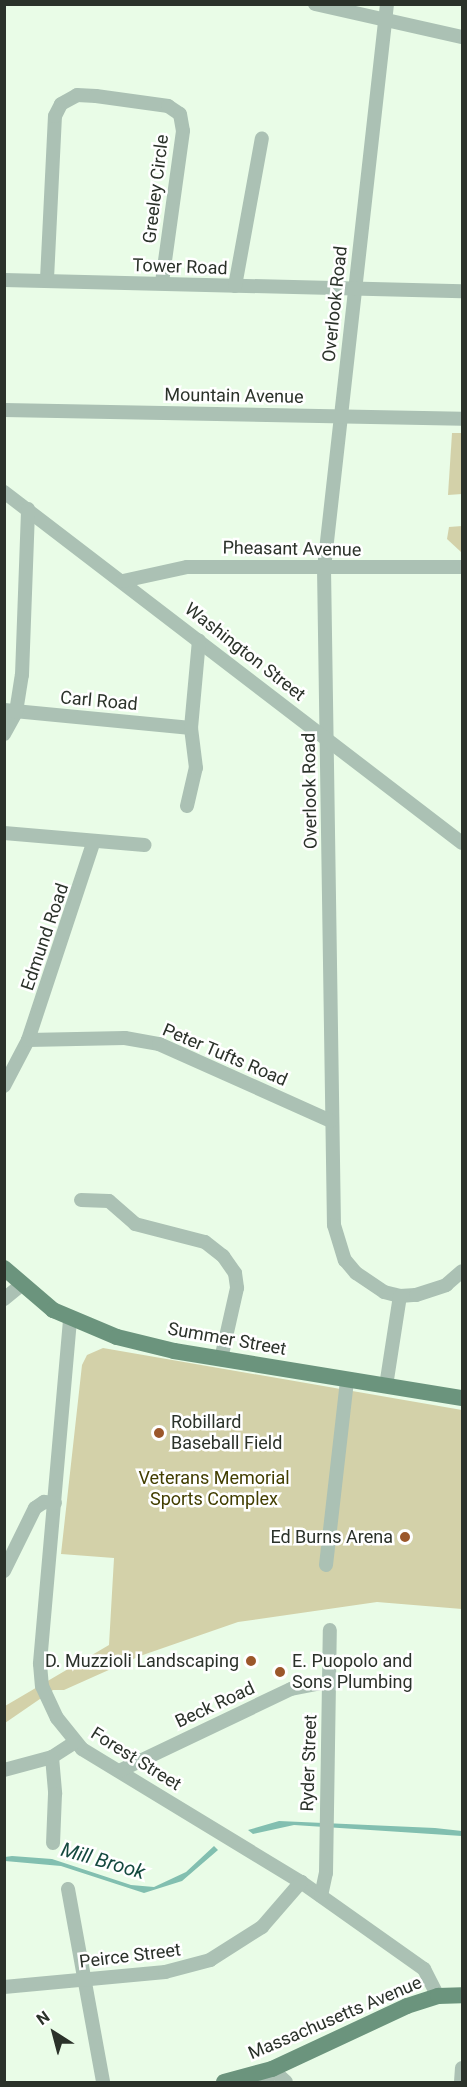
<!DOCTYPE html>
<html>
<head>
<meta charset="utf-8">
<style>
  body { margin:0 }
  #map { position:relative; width:467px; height:2087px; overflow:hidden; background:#e9fce7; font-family:Roboto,sans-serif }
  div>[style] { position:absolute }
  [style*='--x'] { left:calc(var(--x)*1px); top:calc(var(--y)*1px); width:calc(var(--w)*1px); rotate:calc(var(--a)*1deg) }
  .green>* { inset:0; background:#d3d1a9 }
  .water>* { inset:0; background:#82bfb0 }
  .minor>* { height:14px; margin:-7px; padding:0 7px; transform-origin:7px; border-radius:7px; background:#abc1b4 }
  .major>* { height:16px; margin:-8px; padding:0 8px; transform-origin:8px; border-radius:8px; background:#6b947d }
  .dots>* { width:16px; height:16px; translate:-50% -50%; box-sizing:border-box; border:3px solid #fff; border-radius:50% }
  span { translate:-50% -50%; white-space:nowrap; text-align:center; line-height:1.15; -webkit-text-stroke:5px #fff; paint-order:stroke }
  .street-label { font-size:18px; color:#2b322a }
  .poi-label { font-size:18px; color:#2b322a }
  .left { translate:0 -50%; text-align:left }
  .right { translate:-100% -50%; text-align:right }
  .park-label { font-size:18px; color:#423e00 }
  .water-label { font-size:20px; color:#14493f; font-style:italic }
  .frame { position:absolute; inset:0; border:6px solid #2b322a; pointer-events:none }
  .north { position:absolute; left:24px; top:2003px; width:60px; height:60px; -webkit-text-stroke:4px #fff; paint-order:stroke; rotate:324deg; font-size:16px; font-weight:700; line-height:24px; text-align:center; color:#2b322a }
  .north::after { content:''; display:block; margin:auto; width:21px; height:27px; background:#2b322a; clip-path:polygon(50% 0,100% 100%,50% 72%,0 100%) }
</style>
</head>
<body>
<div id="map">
  <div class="green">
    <i style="clip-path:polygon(452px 433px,462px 433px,462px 494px,448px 495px)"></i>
    <i style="clip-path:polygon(462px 526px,462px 552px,461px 552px,447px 539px,449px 527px)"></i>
    <i style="clip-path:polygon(103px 1348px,462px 1410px,462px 1609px,377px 1602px,238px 1622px,140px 1656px,64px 1690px,53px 1690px,5px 1723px,5px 1706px,109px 1645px,114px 1558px,61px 1554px,82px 1365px,87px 1355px)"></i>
  </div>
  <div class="water">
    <i style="clip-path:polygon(279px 1821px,435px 1828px,462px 1831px,462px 1836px,294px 1825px,253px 1834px,248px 1830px)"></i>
    <i style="clip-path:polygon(214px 1846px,218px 1850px,182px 1881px,144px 1893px,61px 1866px,5px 1861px,5px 1857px,12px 1856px,52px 1859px,131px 1885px,154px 1887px,186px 1872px)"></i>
  </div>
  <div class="minor">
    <i style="--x:315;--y:4;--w:151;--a:12.7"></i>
    <i style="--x:387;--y:4;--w:568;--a:96.37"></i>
    <i style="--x:324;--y:568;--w:657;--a:89.13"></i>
    <i style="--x:334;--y:1225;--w:37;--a:73"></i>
    <i style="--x:345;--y:1260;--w:17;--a:50"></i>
    <i style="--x:356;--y:1273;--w:34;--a:34"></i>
    <i style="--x:384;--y:1292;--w:16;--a:14"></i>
    <i style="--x:400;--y:1296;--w:16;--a:-4"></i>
    <i style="--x:416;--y:1295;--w:32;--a:-18"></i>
    <i style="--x:446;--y:1285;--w:21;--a:-41"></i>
    <i style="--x:47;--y:279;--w:163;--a:-87.2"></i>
    <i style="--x:55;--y:116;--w:13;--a:-63"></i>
    <i style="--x:61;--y:104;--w:18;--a:-29"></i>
    <i style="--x:77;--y:95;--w:19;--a:3"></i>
    <i style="--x:96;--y:96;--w:73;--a:7.9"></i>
    <i style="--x:168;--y:106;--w:14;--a:34"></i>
    <i style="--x:180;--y:114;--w:17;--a:80"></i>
    <i style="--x:183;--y:131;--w:152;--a:97.9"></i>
    <i style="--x:4;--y:280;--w:458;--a:1.4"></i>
    <i style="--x:235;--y:286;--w:150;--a:-79.7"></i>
    <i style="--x:4;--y:410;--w:458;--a:1.1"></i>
    <i style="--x:4;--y:492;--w:577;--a:37.47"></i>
    <i style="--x:123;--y:581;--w:66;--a:-12.3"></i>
    <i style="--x:187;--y:567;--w:275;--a:0"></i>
    <i style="--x:4;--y:710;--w:188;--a:5.5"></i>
    <i style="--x:4;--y:734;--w:25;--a:-61"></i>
    <i style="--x:16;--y:712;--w:37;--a:-81"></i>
    <i style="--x:22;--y:675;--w:166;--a:-87.9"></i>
    <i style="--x:187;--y:806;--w:39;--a:-77"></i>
    <i style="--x:196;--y:768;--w:40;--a:-97.1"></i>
    <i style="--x:191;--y:728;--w:88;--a:-84.8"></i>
    <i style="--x:4;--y:833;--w:141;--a:4.9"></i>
    <i style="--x:28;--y:1040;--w:97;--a:-1.2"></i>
    <i style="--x:125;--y:1038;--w:35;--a:10"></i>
    <i style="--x:159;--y:1044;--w:188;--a:24.1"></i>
    <i style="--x:4;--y:1086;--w:52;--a:-62.4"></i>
    <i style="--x:28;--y:1040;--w:207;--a:-71.7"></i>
    <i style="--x:81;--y:1200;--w:28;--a:2"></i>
    <i style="--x:109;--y:1201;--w:35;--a:41"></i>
    <i style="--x:135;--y:1224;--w:72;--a:14.4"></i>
    <i style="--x:205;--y:1242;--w:23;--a:38"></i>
    <i style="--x:223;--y:1256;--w:21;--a:55"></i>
    <i style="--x:235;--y:1273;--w:15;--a:82"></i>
    <i style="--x:237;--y:1288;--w:73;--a:102.7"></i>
    <i style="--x:4;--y:1299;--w:22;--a:-39"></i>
    <i style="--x:70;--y:1320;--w:345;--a:95"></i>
    <i style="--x:40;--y:1664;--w:22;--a:85"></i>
    <i style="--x:42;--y:1686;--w:35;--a:65"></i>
    <i style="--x:57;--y:1718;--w:40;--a:51"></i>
    <i style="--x:82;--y:1749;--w:256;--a:31.3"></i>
    <i style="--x:301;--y:1882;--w:151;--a:35.3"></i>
    <i style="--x:424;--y:1969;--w:30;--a:63"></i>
    <i style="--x:386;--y:1386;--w:91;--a:-81.2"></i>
    <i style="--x:326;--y:1565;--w:186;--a:-83.5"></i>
    <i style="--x:4;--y:1571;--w:70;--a:-63.8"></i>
    <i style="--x:35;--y:1508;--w:11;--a:-34"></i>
    <i style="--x:44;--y:1502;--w:11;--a:5"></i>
    <i style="--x:52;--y:1757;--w:37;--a:85"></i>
    <i style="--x:55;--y:1794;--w:49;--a:92.3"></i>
    <i style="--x:4;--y:1770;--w:50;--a:-15.2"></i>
    <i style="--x:52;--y:1757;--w:27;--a:-33"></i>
    <i style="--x:119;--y:1771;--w:191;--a:-25.5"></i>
    <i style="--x:291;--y:1689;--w:38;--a:-11"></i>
    <i style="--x:68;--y:1889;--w:196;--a:79.7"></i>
    <i style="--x:321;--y:1896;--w:24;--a:-78"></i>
    <i style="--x:326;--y:1873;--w:243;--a:-89.1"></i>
    <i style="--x:4;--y:1987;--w:162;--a:-5.3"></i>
    <i style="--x:165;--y:1972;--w:47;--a:-14.9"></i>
    <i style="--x:210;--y:1960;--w:62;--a:-32.4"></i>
    <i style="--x:262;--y:1927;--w:60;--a:-49.1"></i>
    <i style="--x:266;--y:2082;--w:14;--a:-65"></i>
    <i style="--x:272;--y:2069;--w:19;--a:43"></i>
    <i style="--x:461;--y:2082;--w:14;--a:-86"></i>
  </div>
  <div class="major">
    <i style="--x:4;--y:1268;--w:65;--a:40.6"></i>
    <i style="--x:53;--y:1310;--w:69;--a:22.9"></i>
    <i style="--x:117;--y:1337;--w:59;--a:13.8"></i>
    <i style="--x:174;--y:1351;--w:292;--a:9.3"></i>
    <i style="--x:224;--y:2082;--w:50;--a:-15.2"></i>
    <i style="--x:272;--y:2069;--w:149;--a:-25"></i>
    <i style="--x:407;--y:2006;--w:33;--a:-18"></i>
    <i style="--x:438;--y:1996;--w:24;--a:-2"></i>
  </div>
  <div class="dots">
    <i style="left:159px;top:1433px;background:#9b572a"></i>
    <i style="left:405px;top:1537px;background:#9b572a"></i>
    <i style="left:251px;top:1661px;background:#9b572a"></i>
    <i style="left:280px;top:1672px;background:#9b572a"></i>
  </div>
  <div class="street-label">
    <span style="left:156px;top:189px;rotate:-83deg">Greeley Circle</span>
    <span style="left:180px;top:267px;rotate:2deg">Tower Road</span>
    <span style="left:335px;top:304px;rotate:-84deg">Overlook Road</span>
    <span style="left:234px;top:396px;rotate:1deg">Mountain Avenue</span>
    <span style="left:292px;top:549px;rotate:1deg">Pheasant Avenue</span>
    <span style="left:245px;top:652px;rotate:38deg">Washington Street</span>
    <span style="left:99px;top:701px;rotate:5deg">Carl Road</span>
    <span style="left:310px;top:791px;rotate:-91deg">Overlook Road</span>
    <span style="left:45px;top:937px;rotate:-71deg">Edmund Road</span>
    <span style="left:225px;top:1055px;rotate:23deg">Peter Tufts Road</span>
    <span style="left:227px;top:1339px;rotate:10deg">Summer Street</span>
    <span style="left:215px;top:1705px;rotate:-25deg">Beck Road</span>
    <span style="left:136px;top:1759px;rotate:32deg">Forest Street</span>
    <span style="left:309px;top:1763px;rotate:-88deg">Ryder Street</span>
    <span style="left:130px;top:1956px;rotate:-7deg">Peirce Street</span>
    <span style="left:335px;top:2018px;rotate:-23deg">Massachusetts Avenue</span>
  </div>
  <div class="poi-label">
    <span class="left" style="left:171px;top:1433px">Robillard<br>Baseball Field</span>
    <span class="right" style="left:393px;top:1537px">Ed Burns Arena</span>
    <span class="right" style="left:239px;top:1661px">D. Muzzioli Landscaping</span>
    <span class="left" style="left:292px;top:1672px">E. Puopolo and<br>Sons Plumbing</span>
  </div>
  <div class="park-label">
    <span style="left:214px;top:1489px">Veterans Memorial<br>Sports Complex</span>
  </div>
  <div class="water-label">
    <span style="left:103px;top:1861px;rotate:16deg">Mill Brook</span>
  </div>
  <div class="frame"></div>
  <div class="north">N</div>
</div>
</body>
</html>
